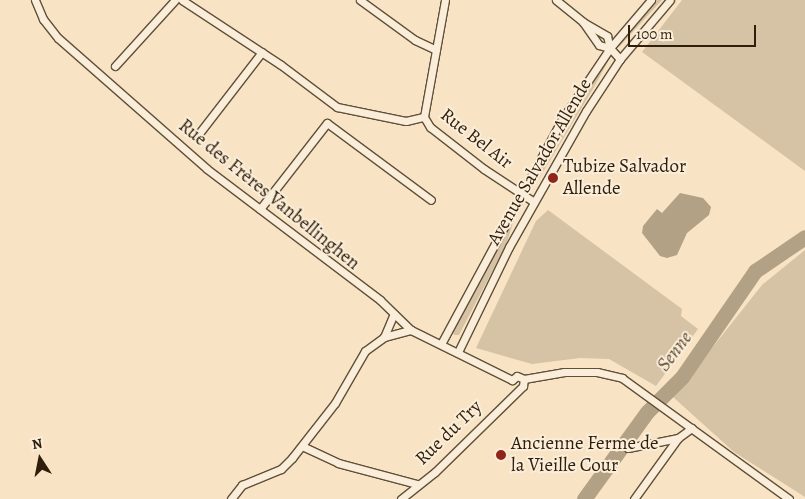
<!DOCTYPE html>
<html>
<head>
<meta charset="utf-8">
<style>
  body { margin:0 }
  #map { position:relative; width:805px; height:499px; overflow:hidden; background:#f8e4c4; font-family:Alegreya,serif }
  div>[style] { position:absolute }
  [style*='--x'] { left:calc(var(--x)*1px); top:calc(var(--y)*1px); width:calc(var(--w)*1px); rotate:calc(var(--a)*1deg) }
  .green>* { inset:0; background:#d6c2a4 }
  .water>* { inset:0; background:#b3a185 }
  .river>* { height:15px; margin:-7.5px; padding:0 7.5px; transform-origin:7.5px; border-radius:7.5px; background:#b3a185 }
  .roads { filter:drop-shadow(1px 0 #605038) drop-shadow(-1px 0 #605038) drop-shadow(0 1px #605038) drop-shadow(0 -1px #605038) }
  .minor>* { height:7px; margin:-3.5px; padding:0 3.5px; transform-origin:3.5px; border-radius:3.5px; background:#faedd9 }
  .dots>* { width:14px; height:14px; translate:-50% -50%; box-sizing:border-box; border:2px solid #faedd9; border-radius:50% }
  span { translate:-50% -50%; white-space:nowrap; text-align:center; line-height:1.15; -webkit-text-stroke:4px #faedd9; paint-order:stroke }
  .street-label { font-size:19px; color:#2e1e0a }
  .poi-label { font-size:19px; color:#2e1e0a }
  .left { translate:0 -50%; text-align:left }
  .water-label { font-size:20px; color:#5d4c35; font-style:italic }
  .north { position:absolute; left:15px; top:434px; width:50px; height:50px; -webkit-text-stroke:4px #faedd9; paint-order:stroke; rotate:349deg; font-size:14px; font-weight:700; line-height:20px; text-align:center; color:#2e1e0a }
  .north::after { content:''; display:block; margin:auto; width:18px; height:22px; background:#2e1e0a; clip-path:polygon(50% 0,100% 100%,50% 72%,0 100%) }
  .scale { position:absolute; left:628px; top:25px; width:128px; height:22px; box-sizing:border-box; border:2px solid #2e1e0a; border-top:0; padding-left:6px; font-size:15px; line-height:18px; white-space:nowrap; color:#2e1e0a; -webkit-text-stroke:4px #faedd9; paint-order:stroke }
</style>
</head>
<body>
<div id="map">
  <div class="green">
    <i style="clip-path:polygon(654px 0,662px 0,619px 47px,618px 43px)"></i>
    <i style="clip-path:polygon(682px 0,805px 0,805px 171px,642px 52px)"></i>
    <i style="clip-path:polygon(608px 55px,610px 58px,593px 89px,537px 182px,534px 178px,568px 117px)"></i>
    <i style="clip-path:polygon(518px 208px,506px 245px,459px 335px,454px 335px,453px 332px)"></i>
    <i style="clip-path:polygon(548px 210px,682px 309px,681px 316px,698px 329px,656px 386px,609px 359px,580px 358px,532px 364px,476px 348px,536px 221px)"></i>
    <i style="clip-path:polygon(805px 250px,805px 497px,734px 452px,673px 397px,762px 285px)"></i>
  </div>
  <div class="water">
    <i style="clip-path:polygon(680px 193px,703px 198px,711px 207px,709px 215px,687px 233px,677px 255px,667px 258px,660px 256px,642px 233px,643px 226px,657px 209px,662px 213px)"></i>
  </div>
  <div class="river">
    <i style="--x:584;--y:499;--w:107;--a:-54.1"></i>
    <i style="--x:647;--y:412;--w:49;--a:-45"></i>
    <i style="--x:682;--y:377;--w:129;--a:-55.4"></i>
    <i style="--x:755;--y:271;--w:60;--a:-34.2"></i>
  </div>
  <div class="roads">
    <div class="minor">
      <i style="--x:35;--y:0;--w:21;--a:67"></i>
      <i style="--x:43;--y:19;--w:24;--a:52"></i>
      <i style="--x:58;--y:38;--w:198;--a:41.3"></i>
      <i style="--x:207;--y:169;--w:217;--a:37.1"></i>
      <i style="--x:380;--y:300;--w:43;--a:44.1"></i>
      <i style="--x:411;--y:330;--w:113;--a:26.3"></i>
      <i style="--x:182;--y:0;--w:118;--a:33.3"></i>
      <i style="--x:281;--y:65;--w:70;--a:36.9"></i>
      <i style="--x:337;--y:107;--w:70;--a:11.5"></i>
      <i style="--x:406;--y:121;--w:18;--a:-13"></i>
      <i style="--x:360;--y:0;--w:68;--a:36"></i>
      <i style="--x:415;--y:40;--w:23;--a:25"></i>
      <i style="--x:445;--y:0;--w:119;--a:100.2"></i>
      <i style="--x:424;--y:117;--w:12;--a:59"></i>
      <i style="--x:430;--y:127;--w:68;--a:37.9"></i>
      <i style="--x:484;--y:169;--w:60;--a:33.4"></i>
      <i style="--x:556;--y:0;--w:35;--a:39"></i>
      <i style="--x:610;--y:48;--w:11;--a:-165"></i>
      <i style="--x:599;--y:45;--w:28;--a:-125"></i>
      <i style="--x:583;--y:22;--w:28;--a:30"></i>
      <i style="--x:607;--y:36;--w:12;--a:76"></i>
      <i style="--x:610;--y:48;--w:15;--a:48"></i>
      <i style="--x:115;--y:66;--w:89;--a:-47.7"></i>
      <i style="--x:197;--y:136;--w:106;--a:-52.3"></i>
      <i style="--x:260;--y:209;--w:109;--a:-52.1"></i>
      <i style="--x:327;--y:123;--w:129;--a:36.5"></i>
      <i style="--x:384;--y:337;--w:25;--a:-67"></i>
      <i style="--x:441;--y:344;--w:253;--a:-61.7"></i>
      <i style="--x:561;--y:121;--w:88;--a:-56.1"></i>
      <i style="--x:610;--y:48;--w:63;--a:-49.5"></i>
      <i style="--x:458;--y:352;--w:117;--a:-64.1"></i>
      <i style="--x:509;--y:247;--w:156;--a:-60.5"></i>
      <i style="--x:586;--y:111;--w:62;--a:-56.8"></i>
      <i style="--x:620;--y:59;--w:77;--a:-49.7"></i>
      <i style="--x:512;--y:380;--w:6;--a:-39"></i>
      <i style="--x:517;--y:376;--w:8;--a:23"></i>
      <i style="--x:524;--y:379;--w:41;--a:-9.9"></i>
      <i style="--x:564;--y:372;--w:33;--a:0"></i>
      <i style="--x:597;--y:372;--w:26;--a:13"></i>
      <i style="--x:622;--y:378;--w:206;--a:35.9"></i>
      <i style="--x:302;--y:446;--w:40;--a:25"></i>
      <i style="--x:338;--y:463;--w:82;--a:14.9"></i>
      <i style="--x:628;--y:448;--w:51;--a:-11.3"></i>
      <i style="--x:231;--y:499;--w:18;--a:-52"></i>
      <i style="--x:242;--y:485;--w:42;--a:-22.3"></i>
      <i style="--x:281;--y:469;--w:16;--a:-45"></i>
      <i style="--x:292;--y:458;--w:70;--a:-52"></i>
      <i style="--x:335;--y:403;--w:60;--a:-60"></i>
      <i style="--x:365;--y:351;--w:24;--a:-36"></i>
      <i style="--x:384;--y:337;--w:28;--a:-15"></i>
      <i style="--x:401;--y:499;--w:43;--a:-38.5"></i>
      <i style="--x:435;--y:472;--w:123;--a:-44.3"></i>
      <i style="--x:523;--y:386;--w:7;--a:-82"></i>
      <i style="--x:634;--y:499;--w:75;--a:-54.2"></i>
      <i style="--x:678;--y:438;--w:17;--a:-36"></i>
    </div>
  </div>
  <div class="dots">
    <i style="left:553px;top:178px;background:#8f2418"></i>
    <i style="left:501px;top:455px;background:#8f2418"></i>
  </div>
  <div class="street-label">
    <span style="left:476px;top:139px;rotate:38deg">Rue Bel Air</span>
    <span style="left:540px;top:162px;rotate:-60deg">Avenue Salvador Allende</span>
    <span style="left:269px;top:195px;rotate:39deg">Rue des Frères Vanbellinghen</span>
    <span style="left:449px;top:433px;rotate:-44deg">Rue du Try</span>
  </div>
  <div class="poi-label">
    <span class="left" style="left:563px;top:178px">Tubize Salvador<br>Allende</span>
    <span class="left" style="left:511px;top:455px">Ancienne Ferme de<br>la Vieille Cour</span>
  </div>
  <div class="water-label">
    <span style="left:674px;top:351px;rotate:-53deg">Senne</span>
  </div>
  <div class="north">N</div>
  <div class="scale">100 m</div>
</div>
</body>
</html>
